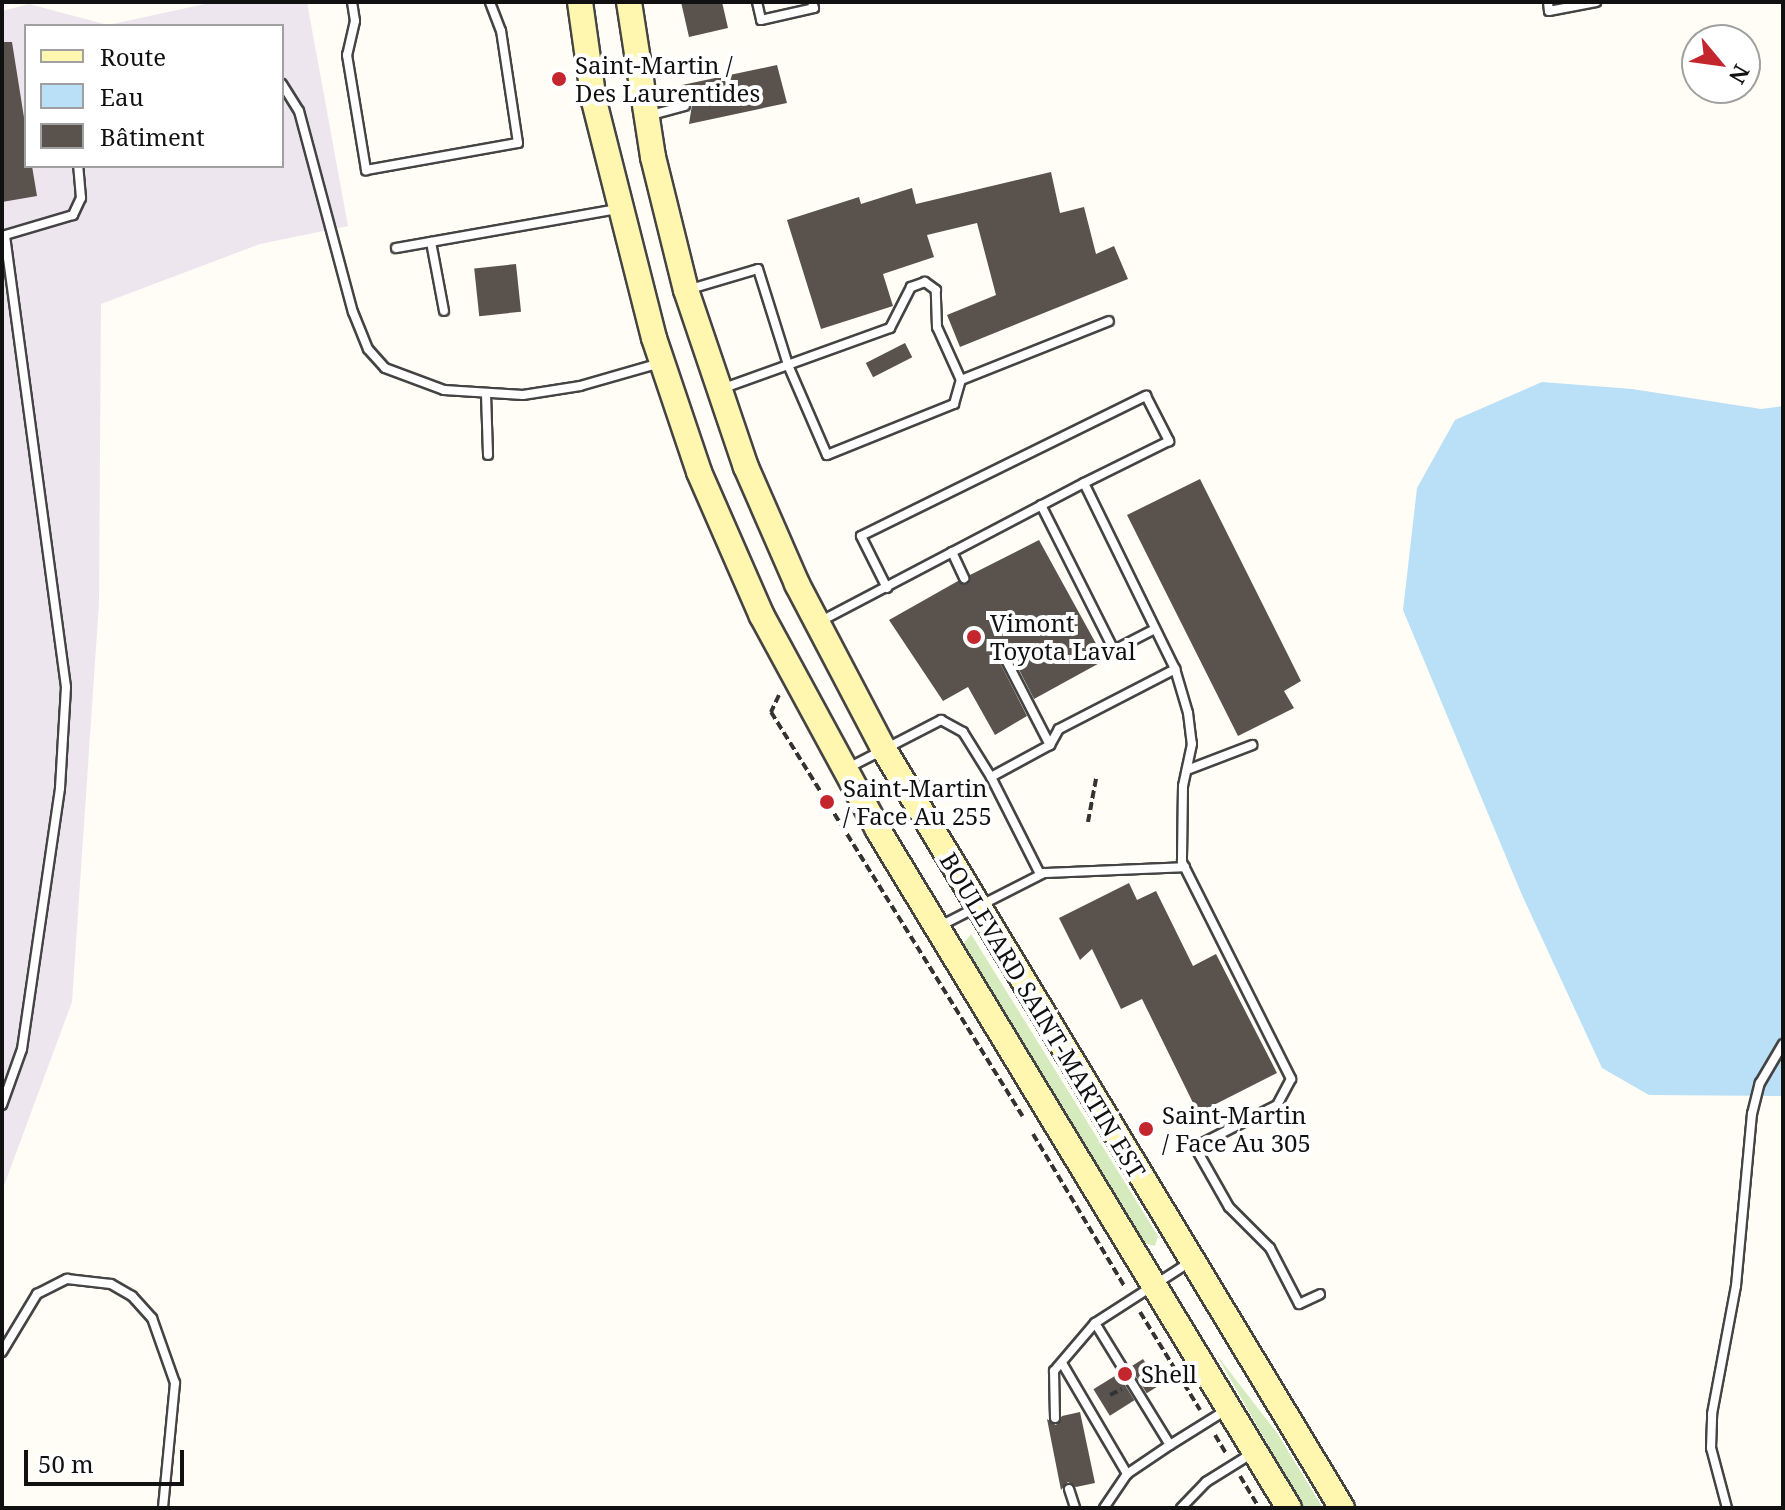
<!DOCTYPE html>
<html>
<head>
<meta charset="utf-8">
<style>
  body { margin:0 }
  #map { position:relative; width:1785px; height:1510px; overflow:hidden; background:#fffdf5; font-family:"Noto Serif",serif }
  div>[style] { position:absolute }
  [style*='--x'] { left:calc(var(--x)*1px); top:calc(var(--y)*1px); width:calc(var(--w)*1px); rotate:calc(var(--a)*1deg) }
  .industrial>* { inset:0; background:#eee6ef }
  .green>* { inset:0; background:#d5ebbd }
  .water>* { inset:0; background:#b9e0f7 }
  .building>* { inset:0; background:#5a524d; transform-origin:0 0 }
  .path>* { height:4px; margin-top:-2px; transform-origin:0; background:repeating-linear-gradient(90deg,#333 0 8px,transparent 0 12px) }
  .roads { filter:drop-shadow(2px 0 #444) drop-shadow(-2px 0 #444) drop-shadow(0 2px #444) drop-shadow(0 -2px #444) }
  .service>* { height:8px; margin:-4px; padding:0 4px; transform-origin:4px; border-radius:4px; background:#fff }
  .secondary>* { height:24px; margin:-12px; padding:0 12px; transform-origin:12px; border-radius:12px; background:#fff6b0 }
  .dots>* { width:22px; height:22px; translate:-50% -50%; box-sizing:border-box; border:4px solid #fff; border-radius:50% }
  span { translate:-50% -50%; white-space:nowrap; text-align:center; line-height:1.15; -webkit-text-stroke:8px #fff; paint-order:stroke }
  .poi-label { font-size:24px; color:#111 }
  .left { translate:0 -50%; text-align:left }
  .street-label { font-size:24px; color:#111 }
  .frame { position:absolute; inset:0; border:4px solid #111; pointer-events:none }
  .legend { position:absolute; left:24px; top:24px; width:260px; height:144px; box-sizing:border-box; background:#fff; border:2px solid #a0a0a0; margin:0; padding:10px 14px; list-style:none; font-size:24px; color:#111 }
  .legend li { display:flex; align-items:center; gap:16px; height:40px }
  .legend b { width:40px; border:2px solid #a0a0a0 }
  .north { position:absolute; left:1681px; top:24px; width:80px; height:80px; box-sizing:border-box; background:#fff; border:2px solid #a0a0a0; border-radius:50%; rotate:119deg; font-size:22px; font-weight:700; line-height:32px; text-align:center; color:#111 }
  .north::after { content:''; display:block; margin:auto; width:28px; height:36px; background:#c4262e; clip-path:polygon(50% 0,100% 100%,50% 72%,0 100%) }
  .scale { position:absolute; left:24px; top:1450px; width:160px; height:36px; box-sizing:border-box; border:4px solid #111; border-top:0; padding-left:10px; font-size:24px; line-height:28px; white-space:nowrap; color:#111; -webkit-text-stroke:6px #fff; paint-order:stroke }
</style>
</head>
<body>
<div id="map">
  <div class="industrial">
    <i style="clip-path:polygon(evenodd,214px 2px,307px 2px,348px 226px,260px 244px,101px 304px,99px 603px,72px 1002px,2px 1191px,2px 11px,29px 4px,108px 25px,214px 2px,26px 26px,282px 26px,282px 166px,26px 166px,26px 26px)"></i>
  </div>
  <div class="green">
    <i style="clip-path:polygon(971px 934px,1158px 1236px,1155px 1246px,1144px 1243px,963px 944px)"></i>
    <i style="clip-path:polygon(1216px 1354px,1277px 1433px,1323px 1508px,1304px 1508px)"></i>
  </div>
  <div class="water">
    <i style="clip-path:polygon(1542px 382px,1632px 389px,1761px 409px,1783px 406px,1783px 1096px,1649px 1095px,1602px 1068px,1522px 895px,1403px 610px,1417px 488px,1455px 420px)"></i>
  </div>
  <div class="building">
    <i style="clip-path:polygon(681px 2px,722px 2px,728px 28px,689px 37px)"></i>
    <i style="clip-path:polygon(2px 42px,12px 42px,26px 130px,26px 166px,32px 166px,37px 196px,2px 202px)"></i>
    <i style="clip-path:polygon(777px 65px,787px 103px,689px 124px,692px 105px,684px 99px,682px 85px)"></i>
    <i style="clip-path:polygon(1051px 172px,1060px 213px,1084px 207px,1096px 254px,1114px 246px,1128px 279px,960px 347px,947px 315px,996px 295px,977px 223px,927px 235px,934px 257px,883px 274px,893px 306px,821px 329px,787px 220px,859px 197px,861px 204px,912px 188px,916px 204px)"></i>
    <i style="left:516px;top:264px;width:48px;height:42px;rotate:84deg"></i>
    <i style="left:905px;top:343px;width:16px;height:44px;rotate:63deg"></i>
    <i style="clip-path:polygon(1200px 479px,1301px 681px,1284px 691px,1294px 708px,1238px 736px,1127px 515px)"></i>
    <i style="clip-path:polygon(1039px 540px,1105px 660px,1034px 699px,1011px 654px,1001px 652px,999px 661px,1027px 716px,995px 735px,968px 687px,943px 701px,889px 620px,958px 581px,968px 584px,970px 575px)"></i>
    <i style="clip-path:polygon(1129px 883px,1137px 900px,1156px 891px,1193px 966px,1216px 954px,1277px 1073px,1198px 1113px,1142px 999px,1121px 1009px,1092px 949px,1080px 960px,1059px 918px)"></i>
    <i style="left:1143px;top:1359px;width:31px;height:15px;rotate:58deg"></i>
    <i style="left:1118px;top:1374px;width:31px;height:29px;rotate:58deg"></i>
    <i style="clip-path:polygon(1080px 1412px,1095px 1483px,1076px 1487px,1068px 1482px,1061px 1490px,1047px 1419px,1056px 1425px,1062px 1416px)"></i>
  </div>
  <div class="path">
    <i style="--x:779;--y:695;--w:19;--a:115"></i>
    <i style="--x:771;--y:712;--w:476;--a:58.1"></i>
    <i style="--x:1088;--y:822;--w:44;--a:-79.5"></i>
    <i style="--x:1033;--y:1134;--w:179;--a:59"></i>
    <i style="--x:1140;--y:1312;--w:115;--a:58.5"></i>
    <i style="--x:1110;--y:1395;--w:13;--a:-27"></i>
    <i style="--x:1215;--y:1435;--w:23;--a:59"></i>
    <i style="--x:1240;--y:1476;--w:37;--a:59"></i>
  </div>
  <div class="roads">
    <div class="service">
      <i style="--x:352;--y:2;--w:19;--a:81"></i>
      <i style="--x:355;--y:21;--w:35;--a:103"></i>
      <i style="--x:347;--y:55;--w:117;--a:80.6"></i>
      <i style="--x:366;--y:170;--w:154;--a:-10.1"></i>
      <i style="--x:518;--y:143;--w:113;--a:-98.6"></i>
      <i style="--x:501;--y:31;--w:31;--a:-111"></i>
      <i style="--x:757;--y:2;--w:18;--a:77"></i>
      <i style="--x:761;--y:20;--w:54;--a:-12.8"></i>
      <i style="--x:814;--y:8;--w:6;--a:-108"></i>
      <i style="--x:1548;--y:2;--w:9;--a:84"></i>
      <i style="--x:1549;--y:11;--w:48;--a:-10.8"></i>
      <i style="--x:282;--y:84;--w:32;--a:58"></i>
      <i style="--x:299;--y:111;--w:208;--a:75"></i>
      <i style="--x:353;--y:312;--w:40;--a:68"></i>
      <i style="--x:368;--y:349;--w:25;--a:48"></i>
      <i style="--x:385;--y:368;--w:63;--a:20.4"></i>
      <i style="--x:444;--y:390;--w:79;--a:3.6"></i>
      <i style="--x:523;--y:395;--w:58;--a:-9"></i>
      <i style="--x:580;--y:386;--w:83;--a:-16"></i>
      <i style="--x:651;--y:115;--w:35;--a:-15"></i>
      <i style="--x:2;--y:236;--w:74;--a:-16.5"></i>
      <i style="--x:73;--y:215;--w:19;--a:-65"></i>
      <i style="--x:81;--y:198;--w:32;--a:-95"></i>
      <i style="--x:431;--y:242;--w:70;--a:79.3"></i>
      <i style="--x:396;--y:248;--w:225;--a:-10"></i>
      <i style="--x:687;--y:290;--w:74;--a:-16.5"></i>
      <i style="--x:758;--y:269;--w:101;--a:72.6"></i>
      <i style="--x:788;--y:365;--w:71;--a:160.3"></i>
      <i style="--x:961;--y:380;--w:58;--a:-114.4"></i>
      <i style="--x:937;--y:327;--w:37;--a:-92"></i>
      <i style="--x:936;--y:290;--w:14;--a:-144"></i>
      <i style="--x:925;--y:282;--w:15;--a:160"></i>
      <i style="--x:911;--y:287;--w:46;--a:117.1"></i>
      <i style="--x:890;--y:328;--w:109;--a:160.1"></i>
      <i style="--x:788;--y:365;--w:98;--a:66.6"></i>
      <i style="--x:827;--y:455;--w:137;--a:-21.9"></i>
      <i style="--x:954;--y:404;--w:25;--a:-74"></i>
      <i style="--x:961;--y:380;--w:159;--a:-21.7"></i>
      <i style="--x:486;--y:394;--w:61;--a:88.1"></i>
      <i style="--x:1041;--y:505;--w:162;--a:63.3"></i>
      <i style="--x:1114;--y:650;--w:46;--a:-27.1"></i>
      <i style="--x:952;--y:552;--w:29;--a:65"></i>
      <i style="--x:887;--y:588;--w:58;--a:-116.6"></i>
      <i style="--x:861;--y:536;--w:318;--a:-26.2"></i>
      <i style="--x:1146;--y:396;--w:51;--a:62.9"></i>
      <i style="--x:1169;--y:441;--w:95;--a:153.7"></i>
      <i style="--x:821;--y:621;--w:297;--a:-27.7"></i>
      <i style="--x:1084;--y:483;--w:207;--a:63.9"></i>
      <i style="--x:1175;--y:669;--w:46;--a:73.5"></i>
      <i style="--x:1188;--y:713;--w:31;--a:83"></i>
      <i style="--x:1192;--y:744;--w:43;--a:102.1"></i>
      <i style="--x:1183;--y:786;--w:76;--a:90.8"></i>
      <i style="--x:1182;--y:862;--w:243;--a:63.3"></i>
      <i style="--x:1291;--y:1079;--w:30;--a:118"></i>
      <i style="--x:1277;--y:1105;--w:92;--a:152.9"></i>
      <i style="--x:1195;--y:1147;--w:69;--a:60.5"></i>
      <i style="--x:1229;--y:1207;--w:58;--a:45"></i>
      <i style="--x:1270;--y:1248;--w:63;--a:62.6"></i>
      <i style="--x:1299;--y:1304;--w:23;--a:-25"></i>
      <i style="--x:1005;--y:658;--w:98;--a:62.7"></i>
      <i style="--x:848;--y:768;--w:105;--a:-27.3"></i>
      <i style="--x:941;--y:720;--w:25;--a:29"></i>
      <i style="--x:963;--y:732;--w:53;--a:58.1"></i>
      <i style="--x:991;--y:777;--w:67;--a:-28.5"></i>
      <i style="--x:1050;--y:745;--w:18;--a:-61"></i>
      <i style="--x:1059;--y:729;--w:131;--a:-27.3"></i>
      <i style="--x:1187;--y:770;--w:70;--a:-21"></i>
      <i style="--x:991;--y:777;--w:109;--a:63.2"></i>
      <i style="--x:938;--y:927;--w:119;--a:-27"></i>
      <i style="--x:1044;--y:873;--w:141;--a:-2.4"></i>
      <i style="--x:2;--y:1105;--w:59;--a:-70.3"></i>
      <i style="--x:22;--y:1049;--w:264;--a:-81.7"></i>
      <i style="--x:60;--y:788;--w:101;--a:-86.6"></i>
      <i style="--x:66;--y:687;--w:455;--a:-97.7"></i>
      <i style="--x:1190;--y:1262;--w:113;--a:147.3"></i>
      <i style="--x:1095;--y:1323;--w:143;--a:58.4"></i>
      <i style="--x:1170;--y:1445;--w:66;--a:-32"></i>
      <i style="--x:2;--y:1352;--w:68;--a:-58.9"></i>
      <i style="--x:37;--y:1294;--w:34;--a:-27"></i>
      <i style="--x:67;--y:1279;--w:44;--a:6.5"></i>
      <i style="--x:111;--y:1284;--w:24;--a:30"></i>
      <i style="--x:132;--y:1296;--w:30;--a:48"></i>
      <i style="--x:152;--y:1318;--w:69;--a:70.5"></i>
      <i style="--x:175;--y:1383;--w:126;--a:95.5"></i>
      <i style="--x:1062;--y:1363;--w:129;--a:59.6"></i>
      <i style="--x:1055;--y:1418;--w:47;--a:-91.2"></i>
      <i style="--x:1054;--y:1371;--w:63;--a:-49.5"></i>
      <i style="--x:1069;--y:1489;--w:20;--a:72"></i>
      <i style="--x:1104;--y:1508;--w:41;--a:-55.9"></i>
      <i style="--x:1127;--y:1474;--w:52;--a:-34"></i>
      <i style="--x:1181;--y:1508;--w:36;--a:-46"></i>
      <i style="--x:1206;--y:1482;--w:53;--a:-31.9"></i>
      <i style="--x:1727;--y:1508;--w:62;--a:-104.9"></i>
      <i style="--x:1711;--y:1448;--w:34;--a:-88"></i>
      <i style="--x:1712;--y:1414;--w:130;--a:-79.4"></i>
      <i style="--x:1736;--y:1286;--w:173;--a:-84.7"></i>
      <i style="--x:1752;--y:1114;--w:32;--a:-76"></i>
      <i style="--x:1760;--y:1083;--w:45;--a:-59.5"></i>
    </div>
    <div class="secondary">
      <i style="--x:580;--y:2;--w:100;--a:82"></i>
      <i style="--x:594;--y:101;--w:244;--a:75.8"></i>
      <i style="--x:654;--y:338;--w:141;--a:71.4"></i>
      <i style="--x:699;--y:472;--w:157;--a:66.4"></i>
      <i style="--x:762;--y:616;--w:243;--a:61.5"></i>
      <i style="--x:878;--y:830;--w:793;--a:58.78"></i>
      <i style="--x:629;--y:2;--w:157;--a:81.2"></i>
      <i style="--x:653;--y:157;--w:137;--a:76.1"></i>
      <i style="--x:686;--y:290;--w:187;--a:71.3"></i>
      <i style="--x:746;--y:467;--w:128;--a:66.4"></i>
      <i style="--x:797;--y:584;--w:185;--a:62.3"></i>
      <i style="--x:883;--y:748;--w:888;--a:58.87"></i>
    </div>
  </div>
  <div class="dots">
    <i style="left:559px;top:79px;background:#c4262e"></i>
    <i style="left:974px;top:637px;background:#c4262e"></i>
    <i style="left:827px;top:802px;background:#c4262e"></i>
    <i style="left:1146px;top:1129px;background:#c4262e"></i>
    <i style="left:1125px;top:1374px;background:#c4262e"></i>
  </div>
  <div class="poi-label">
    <span class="left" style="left:575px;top:79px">Saint-Martin /<br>Des Laurentides</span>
    <span class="left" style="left:990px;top:637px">Vimont<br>Toyota Laval</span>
    <span class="left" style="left:843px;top:802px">Saint-Martin<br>/ Face Au 255</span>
    <span class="left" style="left:1162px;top:1129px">Saint-Martin<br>/ Face Au 305</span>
    <span class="left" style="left:1141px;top:1374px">Shell</span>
  </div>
  <div class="street-label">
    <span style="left:1043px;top:1015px;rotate:59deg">BOULEVARD SAINT-MARTIN EST</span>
  </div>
  <div class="frame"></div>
  <ul class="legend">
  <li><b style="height:10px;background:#fff6b0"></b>Route</li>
  <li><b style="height:22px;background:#b9e0f7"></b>Eau</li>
  <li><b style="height:22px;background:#5a524d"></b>Bâtiment</li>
  </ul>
  <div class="north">N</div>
  <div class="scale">50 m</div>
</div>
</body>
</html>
